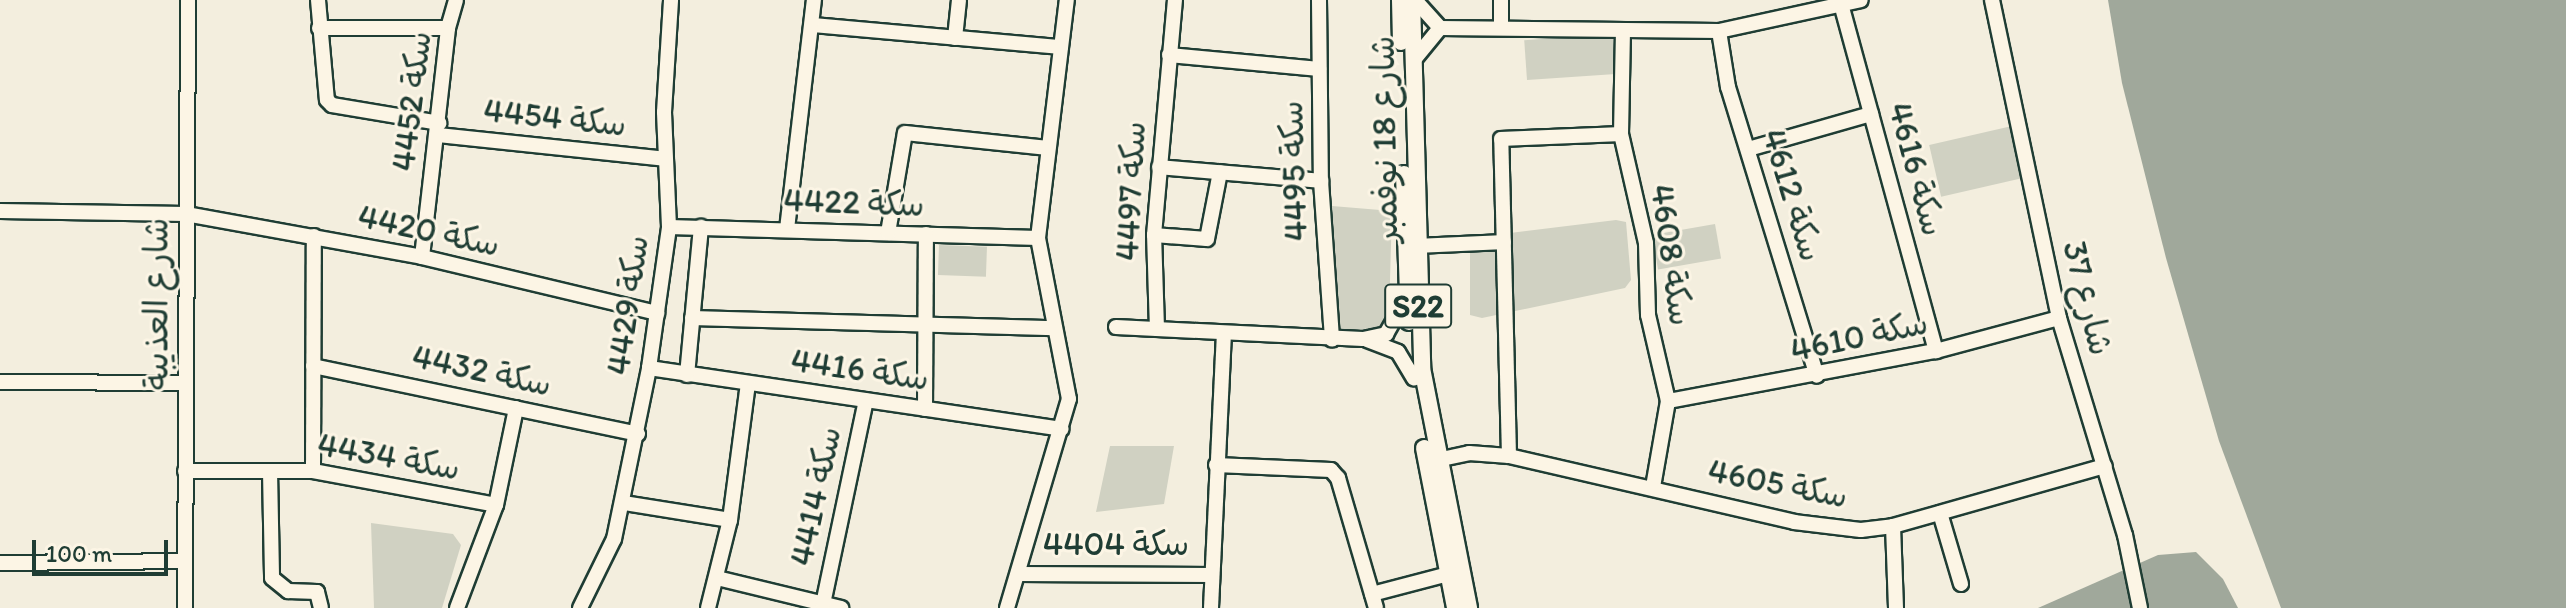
<!DOCTYPE html>
<html>
<head>
<meta charset="utf-8">
<style>
  body { margin:0 }
  #map { position:relative; width:2566px; height:608px; overflow:hidden; background:#f3eede; font-family:Itim,"Playpen Sans Arabic",sans-serif }
  div>[style] { position:absolute }
  [style*='--x'] { left:calc(var(--x)*1px); top:calc(var(--y)*1px); width:calc(var(--w)*1px); rotate:calc(var(--a)*1deg) }
  .green>* { inset:0; background:#d0d1c2; transform-origin:0 0 }
  .water>* { inset:0; background:#a0a89b }
  .roads { filter:drop-shadow(2px 0 #1f3d34) drop-shadow(-2px 0 #1f3d34) drop-shadow(0 2px #1f3d34) drop-shadow(0 -2px #1f3d34) }
  .minor>* { height:14px; margin:-7px; padding:0 7px; transform-origin:7px; border-radius:7px; background:#fcf5e5 }
  .major>* { height:16px; margin:-8px; padding:0 8px; transform-origin:8px; border-radius:8px; background:#fcf5e5 }
  span { translate:-50% -50%; white-space:nowrap; text-align:center; line-height:1.15; -webkit-text-stroke:6px #fcf5e5; paint-order:stroke }
  .shield-label span { padding:2px 6px; background:#fcf5e5; border:2px solid; border-radius:6px; -webkit-text-stroke-width:0 }
  .shield-label { font-size:32px; color:#1f3d34; font-weight:700 }
  .street-label { font-size:34px; color:#1f3d34 }
  .scale { position:absolute; left:32px; top:540px; width:136px; height:36px; box-sizing:border-box; border:4px solid #1f3d34; border-top:0; padding-left:10px; font-size:24px; line-height:28px; white-space:nowrap; color:#1f3d34; -webkit-text-stroke:6px #fcf5e5; paint-order:stroke }
</style>
</head>
<body>
<div id="map">
  <div class="green">
    <i style="left:1613px;top:34px;width:40px;height:89px;rotate:86deg"></i>
    <i style="left:2012px;top:126px;width:53px;height:85px;rotate:77deg"></i>
    <i style="clip-path:polygon(1332px 206px,1392px 211px,1389px 315px,1381px 327px,1337px 332px)"></i>
    <i style="clip-path:polygon(1616px 220px,1626px 222px,1631px 280px,1625px 288px,1482px 318px,1470px 315px,1470px 238px)"></i>
    <i style="left:1715px;top:224px;width:35px;height:64px;rotate:80deg"></i>
    <i style="left:939px;top:245px;width:48px;height:30px;rotate:2deg"></i>
    <i style="clip-path:polygon(1110px 446px,1174px 446px,1164px 504px,1096px 512px)"></i>
    <i style="clip-path:polygon(371px 523px,453px 534px,461px 545px,442px 608px,374px 608px)"></i>
  </div>
  <div class="water">
    <i style="clip-path:polygon(2108px 0,2566px 0,2566px 608px,2281px 608px,2219px 441px,2166px 258px,2122px 83px)"></i>
    <i style="clip-path:polygon(2196px 552px,2223px 579px,2238px 608px,2038px 608px,2158px 555px)"></i>
  </div>
  <div class="roads">
    <div class="minor">
      <i style="--x:318;--y:0;--w:100;--a:84.9"></i>
      <i style="--x:327;--y:100;--w:7;--a:45"></i>
      <i style="--x:332;--y:105;--w:109;--a:9.5"></i>
      <i style="--x:1319;--y:0;--w:181;--a:89.4"></i>
      <i style="--x:1321;--y:181;--w:159;--a:86"></i>
      <i style="--x:1415;--y:0;--w:38;--a:48"></i>
      <i style="--x:1440;--y:28;--w:279;--a:0.6"></i>
      <i style="--x:1719;--y:31;--w:145;--a:-12.3"></i>
      <i style="--x:1992;--y:0;--w:325;--a:78.1"></i>
      <i style="--x:2059;--y:318;--w:227;--a:73.1"></i>
      <i style="--x:2125;--y:535;--w:75;--a:78.4"></i>
      <i style="--x:1841;--y:4;--w:360;--a:74.7"></i>
      <i style="--x:813;--y:25;--w:249;--a:5.1"></i>
      <i style="--x:319;--y:28;--w:129;--a:0"></i>
      <i style="--x:1501;--y:28;--w:28;--a:-90"></i>
      <i style="--x:1623;--y:30;--w:104;--a:91.1"></i>
      <i style="--x:1621;--y:134;--w:112;--a:77.1"></i>
      <i style="--x:1646;--y:243;--w:72;--a:88.4"></i>
      <i style="--x:1648;--y:315;--w:88;--a:76.9"></i>
      <i style="--x:1668;--y:401;--w:87;--a:99.9"></i>
      <i style="--x:1719;--y:31;--w:57;--a:80.9"></i>
      <i style="--x:1728;--y:87;--w:302;--a:72.9"></i>
      <i style="--x:955;--y:38;--w:38;--a:-84"></i>
      <i style="--x:1169;--y:55;--w:151;--a:5.3"></i>
      <i style="--x:1413;--y:61;--w:43;--a:-50.7"></i>
      <i style="--x:438;--y:135;--w:228;--a:6"></i>
      <i style="--x:1748;--y:149;--w:128;--a:-15.9"></i>
      <i style="--x:1159;--y:167;--w:163;--a:4.9"></i>
      <i style="--x:0;--y:211;--w:186;--a:0.9"></i>
      <i style="--x:186;--y:214;--w:240;--a:10.3"></i>
      <i style="--x:422;--y:257;--w:242;--a:13.4"></i>
      <i style="--x:669;--y:227;--w:369;--a:1.7"></i>
      <i style="--x:787;--y:229;--w:231;--a:-83.3"></i>
      <i style="--x:888;--y:233;--w:101;--a:-80.4"></i>
      <i style="--x:905;--y:133;--w:144;--a:6"></i>
      <i style="--x:1154;--y:235;--w:53;--a:4.3"></i>
      <i style="--x:1207;--y:239;--w:68;--a:-79"></i>
      <i style="--x:1417;--y:246;--w:87;--a:-2.6"></i>
      <i style="--x:422;--y:257;--w:230;--a:-83.5"></i>
      <i style="--x:448;--y:28;--w:29;--a:-74"></i>
      <i style="--x:692;--y:318;--w:363;--a:1.6"></i>
      <i style="--x:1116;--y:327;--w:247;--a:2.8"></i>
      <i style="--x:1363;--y:339;--w:24;--a:-12"></i>
      <i style="--x:1386;--y:334;--w:43;--a:-60.4"></i>
      <i style="--x:1157;--y:329;--w:94;--a:-91.8"></i>
      <i style="--x:1154;--y:235;--w:236;--a:-84.9"></i>
      <i style="--x:1367;--y:340;--w:33;--a:21"></i>
      <i style="--x:1398;--y:352;--w:31;--a:59"></i>
      <i style="--x:313;--y:366;--w:332;--a:11.8"></i>
      <i style="--x:649;--y:368;--w:417;--a:8.4"></i>
      <i style="--x:687;--y:375;--w:149;--a:-84.6"></i>
      <i style="--x:0;--y:382;--w:186;--a:0.3"></i>
      <i style="--x:1668;--y:401;--w:273;--a:-10.6"></i>
      <i style="--x:1936;--y:351;--w:127;--a:-15"></i>
      <i style="--x:925;--y:409;--w:175;--a:-89.7"></i>
      <i style="--x:1509;--y:456;--w:317;--a:-91.4"></i>
      <i style="--x:1501;--y:139;--w:120;--a:-2.4"></i>
      <i style="--x:1437;--y:460;--w:33;--a:-12"></i>
      <i style="--x:1469;--y:453;--w:40;--a:4.3"></i>
      <i style="--x:1509;--y:456;--w:293;--a:13"></i>
      <i style="--x:1794;--y:522;--w:67;--a:6.8"></i>
      <i style="--x:1861;--y:530;--w:32;--a:-7"></i>
      <i style="--x:1893;--y:526;--w:220;--a:-15.8"></i>
      <i style="--x:1216;--y:465;--w:115;--a:2.5"></i>
      <i style="--x:1331;--y:470;--w:11;--a:49"></i>
      <i style="--x:1338;--y:478;--w:135;--a:73.7"></i>
      <i style="--x:185;--y:471;--w:128;--a:0"></i>
      <i style="--x:313;--y:471;--w:186;--a:10.5"></i>
      <i style="--x:270;--y:471;--w:107;--a:88.9"></i>
      <i style="--x:272;--y:578;--w:21;--a:39"></i>
      <i style="--x:288;--y:591;--w:29;--a:2"></i>
      <i style="--x:317;--y:592;--w:16;--a:76"></i>
      <i style="--x:313;--y:471;--w:235;--a:-89.8"></i>
      <i style="--x:624;--y:503;--w:107;--a:9.1"></i>
      <i style="--x:1940;--y:513;--w:74;--a:73.5"></i>
      <i style="--x:1893;--y:526;--w:82;--a:87.9"></i>
      <i style="--x:0;--y:563;--w:185;--a:-0.6"></i>
      <i style="--x:1019;--y:574;--w:193;--a:0.3"></i>
      <i style="--x:717;--y:578;--w:128;--a:13.6"></i>
      <i style="--x:1372;--y:594;--w:79;--a:-14.7"></i>
      <i style="--x:823;--y:604;--w:208;--a:-78.1"></i>
      <i style="--x:185;--y:608;--w:608;--a:-89.72"></i>
      <i style="--x:457;--y:608;--w:110;--a:-69.3"></i>
      <i style="--x:496;--y:505;--w:99;--a:-78.3"></i>
      <i style="--x:580;--y:608;--w:77;--a:-63.8"></i>
      <i style="--x:614;--y:539;--w:175;--a:-78.4"></i>
      <i style="--x:649;--y:368;--w:142;--a:-81.9"></i>
      <i style="--x:669;--y:227;--w:115;--a:-92.5"></i>
      <i style="--x:664;--y:112;--w:112;--a:-86.4"></i>
      <i style="--x:708;--y:608;--w:91;--a:-76"></i>
      <i style="--x:730;--y:520;--w:138;--a:-82.5"></i>
      <i style="--x:1007;--y:608;--w:218;--a:-73.5"></i>
      <i style="--x:1069;--y:399;--w:164;--a:-100.9"></i>
      <i style="--x:1038;--y:238;--w:240;--a:-83.1"></i>
      <i style="--x:1211;--y:608;--w:275;--a:-87.3"></i>
    </div>
    <div class="major">
      <i style="--x:1400;--y:0;--w:42;--a:88.6"></i>
      <i style="--x:1412;--y:0;--w:368;--a:88.4"></i>
      <i style="--x:1422;--y:368;--w:245;--a:78.9"></i>
      <i style="--x:1404;--y:174;--w:148;--a:88.1"></i>
      <i style="--x:1424;--y:448;--w:163;--a:79"></i>
    </div>
  </div>
  <div class="shield-label">
    <span style="left:1418px;top:306px">S22</span>
  </div>
  <div class="street-label">
    <span style="left:411px;top:101px;rotate:-83deg">سكة 4452</span>
    <span style="left:555px;top:117px;rotate:6deg">سكة 4454</span>
    <span style="left:1384px;top:139px;rotate:-91deg">شارع 18 نوفمبر</span>
    <span style="left:1917px;top:169px;rotate:75deg">سكة 4616</span>
    <span style="left:1293px;top:171px;rotate:-92deg">سكة 4495</span>
    <span style="left:1130px;top:191px;rotate:-87deg">سكة 4497</span>
    <span style="left:1793px;top:195px;rotate:73deg">سكة 4612</span>
    <span style="left:854px;top:202px;rotate:2deg">سكة 4422</span>
    <span style="left:429px;top:230px;rotate:12deg">سكة 4420</span>
    <span style="left:1672px;top:255px;rotate:82deg">سكة 4608</span>
    <span style="left:2088px;top:298px;rotate:76deg">شارع 37</span>
    <span style="left:156px;top:304px;rotate:-90deg">شارع العذيبة</span>
    <span style="left:627px;top:305px;rotate:-82deg">سكة 4429</span>
    <span style="left:1859px;top:336px;rotate:-12deg">سكة 4610</span>
    <span style="left:860px;top:369px;rotate:8deg">سكة 4416</span>
    <span style="left:482px;top:370px;rotate:12deg">سكة 4432</span>
    <span style="left:389px;top:456px;rotate:10deg">سكة 4434</span>
    <span style="left:1778px;top:483px;rotate:11deg">سكة 4605</span>
    <span style="left:815px;top:496px;rotate:-78deg">سكة 4414</span>
    <span style="left:1116px;top:544px">سكة 4404</span>
  </div>
  <div class="scale">100 m</div>
</div>
</body>
</html>
